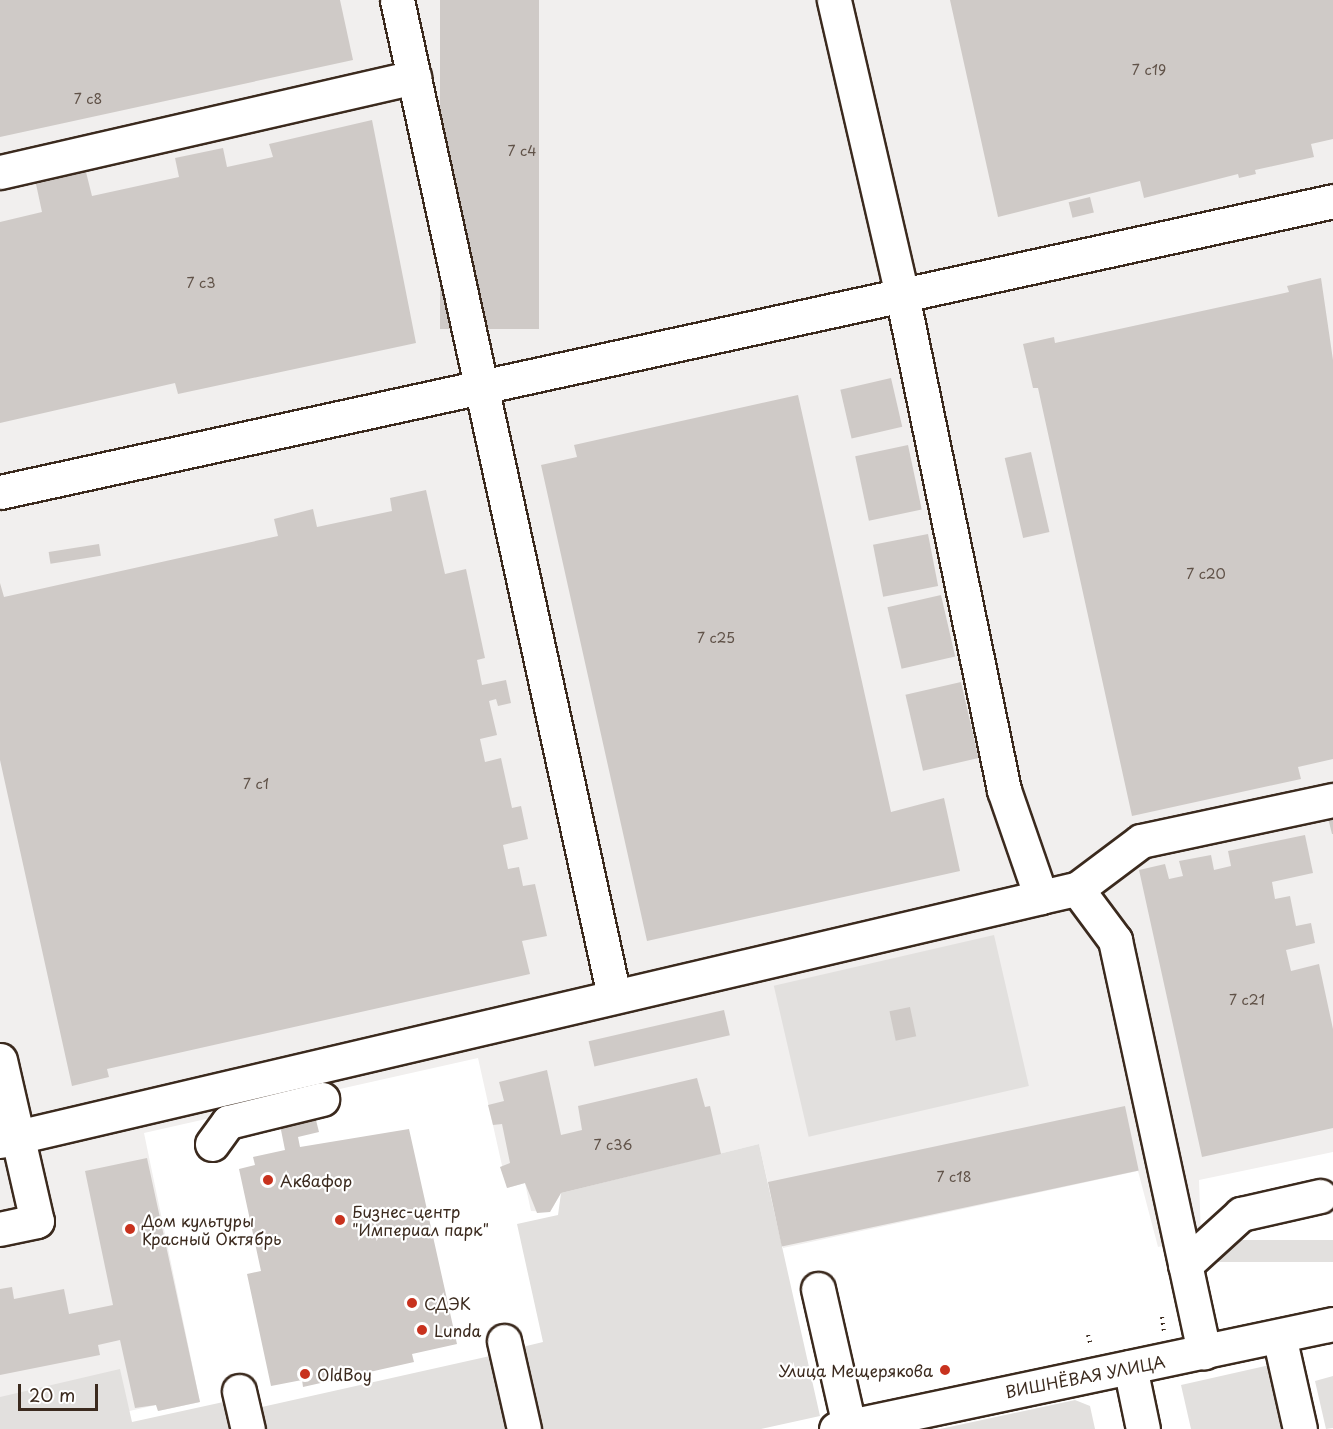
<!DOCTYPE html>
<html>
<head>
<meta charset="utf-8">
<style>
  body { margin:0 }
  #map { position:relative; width:1333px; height:1429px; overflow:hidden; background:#fff; font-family:"Playpen Sans",sans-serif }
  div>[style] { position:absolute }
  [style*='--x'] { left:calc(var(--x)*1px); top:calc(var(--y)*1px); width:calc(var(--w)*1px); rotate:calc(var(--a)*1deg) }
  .built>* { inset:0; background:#f1efee }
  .green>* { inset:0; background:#e2e0de; transform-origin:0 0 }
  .building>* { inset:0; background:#cfcac7; transform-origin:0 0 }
  .path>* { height:4px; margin-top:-2px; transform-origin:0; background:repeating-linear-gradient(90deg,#3b2a1e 0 1.5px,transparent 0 6px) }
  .roads { filter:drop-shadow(2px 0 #3b2a1e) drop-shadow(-2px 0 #3b2a1e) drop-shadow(0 2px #3b2a1e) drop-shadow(0 -2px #3b2a1e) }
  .minor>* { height:33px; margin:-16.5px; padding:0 16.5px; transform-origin:16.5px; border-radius:16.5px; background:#fff }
  .dots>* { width:16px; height:16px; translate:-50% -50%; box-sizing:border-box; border:3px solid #fff; border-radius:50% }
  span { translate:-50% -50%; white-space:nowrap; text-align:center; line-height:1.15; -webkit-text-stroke:4.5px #fff; paint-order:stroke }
  .number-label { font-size:14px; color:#605248 }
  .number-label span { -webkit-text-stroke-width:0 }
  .poi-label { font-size:16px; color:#3b2a1e }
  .left { translate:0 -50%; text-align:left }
  .right { translate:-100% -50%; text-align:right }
  .street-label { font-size:16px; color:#3b2a1e }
  .scale { position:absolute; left:18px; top:1384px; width:80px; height:27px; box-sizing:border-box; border:3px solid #3b2a1e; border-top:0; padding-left:8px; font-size:18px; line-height:21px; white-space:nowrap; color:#3b2a1e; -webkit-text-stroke:4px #fff; paint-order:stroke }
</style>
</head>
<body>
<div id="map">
  <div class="built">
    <i style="clip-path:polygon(0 0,1333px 0,1333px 1152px,1199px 1180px,1201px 1236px,1158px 1247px,1138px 1171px,783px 1248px,759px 1144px,561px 1193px,550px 1212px,531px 1211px,525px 1183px,507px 1188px,478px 1058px,144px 1133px,200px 1402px,158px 1411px,156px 1405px,50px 1429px,0 1429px)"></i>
  </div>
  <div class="green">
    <i style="left:994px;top:935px;width:155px;height:226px;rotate:77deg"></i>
    <i style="clip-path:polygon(759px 1144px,820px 1416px,761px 1429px,531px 1429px,514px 1349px,543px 1342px,517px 1224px,558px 1215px,561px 1193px)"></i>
    <i style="left:1333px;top:1240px;width:22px;height:123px;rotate:90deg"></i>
    <i style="clip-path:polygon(499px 1354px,517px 1429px,257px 1429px,253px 1409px)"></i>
    <i style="clip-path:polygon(1279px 1363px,1294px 1424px,1281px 1429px,1191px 1429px,1181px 1385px)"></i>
    <i style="clip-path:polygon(120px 1369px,132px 1422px,228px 1401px,234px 1429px,0 1429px,0 1397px)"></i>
    <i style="clip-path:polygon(1333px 1376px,1333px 1428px,1326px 1429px,1315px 1381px)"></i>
    <i style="clip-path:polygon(1075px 1400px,1090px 1406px,1095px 1429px,940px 1429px)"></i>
  </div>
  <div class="building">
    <i style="clip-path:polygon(0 0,340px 0,353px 60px,0 137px)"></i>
    <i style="left:440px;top:0;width:99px;height:329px"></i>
    <i style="clip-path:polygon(950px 0,1333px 0,1333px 139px,1311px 144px,1314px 157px,1255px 170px,1256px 174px,1239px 178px,1238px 174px,1144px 198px,1140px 181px,998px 217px)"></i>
    <i style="clip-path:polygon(372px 120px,416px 343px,178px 394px,175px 383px,0 423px,0 222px,42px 212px,36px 184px,86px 172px,92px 196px,179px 177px,175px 158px,223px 148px,227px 167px,273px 157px,269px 144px)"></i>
    <i style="left:1090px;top:197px;width:16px;height:22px;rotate:76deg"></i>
    <i style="clip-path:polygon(1321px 278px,1333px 360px,1333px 759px,1298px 767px,1301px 779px,1132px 816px,1038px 388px,1033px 388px,1023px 344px,1054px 337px,1055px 343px,1289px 292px,1287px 286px)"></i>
    <i style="left:891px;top:378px;width:50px;height:52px;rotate:77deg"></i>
    <i style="clip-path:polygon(798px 395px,891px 812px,944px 798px,960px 871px,647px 941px,541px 465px,577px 457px,574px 445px)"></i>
    <i style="left:908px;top:445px;width:66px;height:54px;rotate:78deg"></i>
    <i style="left:1031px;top:452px;width:82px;height:27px;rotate:77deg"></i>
    <i style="clip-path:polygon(426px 490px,445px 574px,466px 569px,485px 658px,477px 660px,482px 685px,506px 680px,511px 703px,498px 706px,496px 699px,489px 701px,497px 735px,480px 739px,485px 762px,501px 758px,512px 808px,521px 806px,528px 839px,503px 845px,508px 869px,519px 867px,523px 886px,535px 884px,547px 936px,522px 941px,530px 974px,107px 1069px,109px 1077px,72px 1086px,0 760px,0 583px,4px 597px,278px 536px,274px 519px,313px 509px,317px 527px,392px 511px,390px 498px)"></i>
    <i style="left:928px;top:534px;width:53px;height:56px;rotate:79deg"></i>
    <i style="left:99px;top:544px;width:12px;height:51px;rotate:81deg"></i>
    <i style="left:941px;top:595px;width:63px;height:55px;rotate:77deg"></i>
    <i style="left:961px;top:682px;width:78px;height:57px;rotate:77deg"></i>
    <i style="clip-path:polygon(1333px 812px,1333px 834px,1332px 834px,1327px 814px)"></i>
    <i style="clip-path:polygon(1305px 835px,1313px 873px,1272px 882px,1275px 899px,1290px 896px,1296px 926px,1311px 923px,1315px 943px,1286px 950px,1291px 971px,1319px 964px,1333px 1029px,1333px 1128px,1202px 1157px,1139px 870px,1165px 864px,1169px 879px,1183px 876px,1179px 861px,1211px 855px,1214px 870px,1231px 866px,1228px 851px)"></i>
    <i style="left:910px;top:1007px;width:30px;height:21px;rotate:78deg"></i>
    <i style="left:724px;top:1010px;width:26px;height:139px;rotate:77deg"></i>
    <i style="clip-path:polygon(547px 1070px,561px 1135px,582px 1130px,578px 1106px,697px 1078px,705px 1107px,710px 1106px,721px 1154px,561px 1193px,550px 1212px,537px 1213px,525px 1183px,507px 1188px,500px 1167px,510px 1163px,502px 1124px,493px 1125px,488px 1105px,504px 1101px,499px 1082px)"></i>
    <i style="left:1125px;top:1106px;width:66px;height:365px;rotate:78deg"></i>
    <i style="clip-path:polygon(314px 1112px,319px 1132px,298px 1137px,300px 1147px,409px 1129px,457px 1344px,412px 1354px,414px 1362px,303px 1387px,302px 1380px,271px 1386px,247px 1274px,261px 1271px,239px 1169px,255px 1165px,253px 1157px,285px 1150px,279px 1120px)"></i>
    <i style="clip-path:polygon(147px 1158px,200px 1402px,158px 1411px,156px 1405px,135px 1408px,120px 1340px,98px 1345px,100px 1355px,0 1375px,0 1289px,12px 1287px,14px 1299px,64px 1289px,69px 1314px,113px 1305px,85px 1171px)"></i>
  </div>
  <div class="path">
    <i style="--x:1162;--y:1317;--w:14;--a:82"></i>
    <i style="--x:1088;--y:1335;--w:11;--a:75"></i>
  </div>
  <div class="roads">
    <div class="minor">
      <i style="--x:397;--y:0;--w:1019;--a:77.71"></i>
      <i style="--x:0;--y:172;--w:425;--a:-12.9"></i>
      <i style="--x:0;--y:492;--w:1364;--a:-12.31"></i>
      <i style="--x:1077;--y:889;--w:80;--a:-36.9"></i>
      <i style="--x:1141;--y:841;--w:196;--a:-12.1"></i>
      <i style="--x:1041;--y:897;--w:37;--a:-13"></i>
      <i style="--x:1077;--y:889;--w:64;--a:53.3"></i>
      <i style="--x:1115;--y:940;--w:422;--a:77.8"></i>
      <i style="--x:0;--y:1060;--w:165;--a:77.1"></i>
      <i style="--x:37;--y:1221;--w:38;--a:168"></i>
      <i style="--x:0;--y:1141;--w:1069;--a:-13.19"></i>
      <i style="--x:1041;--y:897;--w:113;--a:-109.1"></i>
      <i style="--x:1004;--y:790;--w:505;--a:-101.64"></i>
      <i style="--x:902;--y:295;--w:303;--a:-103"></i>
      <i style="--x:212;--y:1144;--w:27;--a:-54"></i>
      <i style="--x:228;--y:1122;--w:97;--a:-13.7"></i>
      <i style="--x:1185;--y:1265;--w:76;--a:-42.3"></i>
      <i style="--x:1241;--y:1214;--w:81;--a:-12.8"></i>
      <i style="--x:818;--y:1289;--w:140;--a:77.2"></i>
      <i style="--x:1279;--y:1336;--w:95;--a:77.3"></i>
      <i style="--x:504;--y:1341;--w:90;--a:77.2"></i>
      <i style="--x:1130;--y:1367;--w:63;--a:78.2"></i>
      <i style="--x:239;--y:1391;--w:39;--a:77"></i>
      <i style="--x:836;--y:1429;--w:508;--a:-11.93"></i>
    </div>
  </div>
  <div class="dots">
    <i style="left:268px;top:1180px;background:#c8321e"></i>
    <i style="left:340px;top:1220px;background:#c8321e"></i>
    <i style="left:130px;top:1229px;background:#c8321e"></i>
    <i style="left:412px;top:1303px;background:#c8321e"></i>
    <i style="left:422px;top:1330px;background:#c8321e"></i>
    <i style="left:945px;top:1370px;background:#c8321e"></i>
    <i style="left:305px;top:1374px;background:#c8321e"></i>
  </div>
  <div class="number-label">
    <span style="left:1149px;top:70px">7 с19</span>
    <span style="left:88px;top:99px">7 с8</span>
    <span style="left:522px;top:151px">7 с4</span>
    <span style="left:201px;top:283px">7 с3</span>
    <span style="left:1206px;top:574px">7 с20</span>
    <span style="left:716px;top:638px">7 с25</span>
    <span style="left:256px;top:784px">7 с1</span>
    <span style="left:1247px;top:1000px">7 с21</span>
    <span style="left:613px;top:1145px">7 с36</span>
    <span style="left:954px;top:1177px">7 с18</span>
  </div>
  <div class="poi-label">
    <span class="left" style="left:280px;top:1180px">Аквафор</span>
    <span class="left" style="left:352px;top:1220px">Бизнес-центр<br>"Империал парк"</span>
    <span class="left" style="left:142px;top:1229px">Дом культуры<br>Красный Октябрь</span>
    <span class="left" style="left:424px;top:1303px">СДЭК</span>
    <span class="left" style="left:434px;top:1330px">Lunda</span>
    <span class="right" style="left:933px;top:1370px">Улица Мещерякова</span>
    <span class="left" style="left:317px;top:1374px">OldBoy</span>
  </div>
  <div class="street-label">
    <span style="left:1085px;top:1376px;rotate:-11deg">ВИШНЁВАЯ УЛИЦА</span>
  </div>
  <div class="scale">20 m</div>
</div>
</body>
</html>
